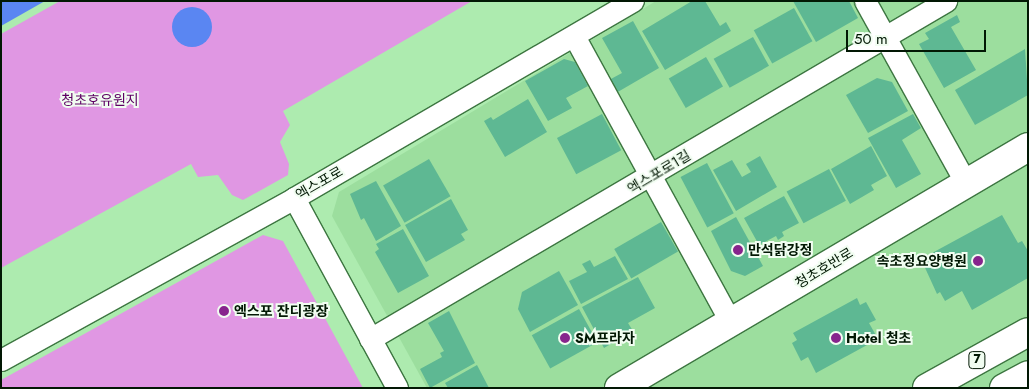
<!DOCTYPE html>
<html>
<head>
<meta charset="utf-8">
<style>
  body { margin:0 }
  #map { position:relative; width:1029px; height:389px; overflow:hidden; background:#adebaf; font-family:Jost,"Noto Sans KR",sans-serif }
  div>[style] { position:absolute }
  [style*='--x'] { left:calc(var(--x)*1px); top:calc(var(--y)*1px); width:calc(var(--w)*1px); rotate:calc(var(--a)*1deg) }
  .built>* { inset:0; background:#9cde9e }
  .green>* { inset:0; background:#e097e3 }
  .water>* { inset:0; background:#5a86f2 }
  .round { border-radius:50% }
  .building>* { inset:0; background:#5eb893; transform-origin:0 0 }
  .roads { filter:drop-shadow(1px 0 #3d7641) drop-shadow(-1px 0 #3d7641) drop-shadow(0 1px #3d7641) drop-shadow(0 -1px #3d7641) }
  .street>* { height:21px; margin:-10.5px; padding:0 10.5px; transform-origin:10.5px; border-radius:10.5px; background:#fff }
  .secondary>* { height:28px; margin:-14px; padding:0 14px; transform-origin:14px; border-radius:14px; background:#fff }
  .primary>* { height:28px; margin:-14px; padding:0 14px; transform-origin:14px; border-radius:14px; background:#fff }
  .dots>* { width:14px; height:14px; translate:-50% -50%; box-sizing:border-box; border:2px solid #f1fdf1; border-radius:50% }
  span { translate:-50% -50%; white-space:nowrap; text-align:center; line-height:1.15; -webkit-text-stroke:4px #f1fdf1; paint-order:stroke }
  .shield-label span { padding:1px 4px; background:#f1fdf1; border:1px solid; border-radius:4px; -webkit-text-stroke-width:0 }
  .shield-label { font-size:12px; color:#021804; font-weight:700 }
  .park-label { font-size:14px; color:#5d0063 }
  .street-label { font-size:14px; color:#021804 }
  .poi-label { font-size:14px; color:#021804; font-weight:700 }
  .left { translate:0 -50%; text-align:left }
  .right { translate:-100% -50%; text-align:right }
  .frame { position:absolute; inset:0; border:2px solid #021804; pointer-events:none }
  .scale { position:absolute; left:846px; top:30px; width:140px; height:22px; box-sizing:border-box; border:2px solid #021804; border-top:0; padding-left:6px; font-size:15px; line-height:18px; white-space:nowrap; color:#021804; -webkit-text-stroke:4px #f1fdf1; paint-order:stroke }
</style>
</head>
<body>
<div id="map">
  <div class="built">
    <i style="clip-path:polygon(656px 1px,1028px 1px,1028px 388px,427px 388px,332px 216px,339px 192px)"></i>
  </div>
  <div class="green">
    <i style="clip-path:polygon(60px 1px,472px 1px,283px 111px,290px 125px,280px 142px,289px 164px,288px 175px,243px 200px,232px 195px,218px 175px,198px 177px,191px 164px,1px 268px,1px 34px)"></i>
    <i style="clip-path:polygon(263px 235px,283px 241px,363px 388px,1px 388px,1px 380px)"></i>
  </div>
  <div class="water">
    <i style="clip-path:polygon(1px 1px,45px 1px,1px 26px)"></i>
    <i class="round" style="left:172px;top:7px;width:40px;height:40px"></i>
  </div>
  <div class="building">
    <i style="clip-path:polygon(692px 1px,705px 1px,720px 26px,726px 22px,731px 31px,665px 70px,642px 31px)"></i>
    <i style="clip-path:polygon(793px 1px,849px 1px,858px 18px,816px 42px)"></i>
    <i style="left:794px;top:8px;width:38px;height:46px;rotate:61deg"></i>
    <i style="clip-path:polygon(957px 15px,960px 22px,951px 27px,976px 70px,944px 88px,919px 44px,929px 39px,925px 33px)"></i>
    <i style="clip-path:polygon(633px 21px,659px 68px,616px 93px,609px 80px,622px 73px,602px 38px)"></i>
    <i style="left:753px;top:37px;width:33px;height:45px;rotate:61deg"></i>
    <i style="clip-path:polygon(1025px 49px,1028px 95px,975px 125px,955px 90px)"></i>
    <i style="left:706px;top:57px;width:34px;height:43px;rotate:60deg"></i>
    <i style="clip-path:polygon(564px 59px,575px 62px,588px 86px,566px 98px,572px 108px,548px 121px,525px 81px)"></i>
    <i style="clip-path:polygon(877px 78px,892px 82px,908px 111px,868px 133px,846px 95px)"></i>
    <i style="clip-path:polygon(528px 99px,547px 132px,505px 157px,484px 121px,491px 117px,493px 120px)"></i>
    <i style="left:602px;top:114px;width:41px;height:51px;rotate:62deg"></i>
    <i style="clip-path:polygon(913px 114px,921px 128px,902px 140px,921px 174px,896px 188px,868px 138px)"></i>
    <i style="clip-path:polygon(871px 146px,887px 176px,871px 185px,874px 190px,850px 204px,831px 169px)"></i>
    <i style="clip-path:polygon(760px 156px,777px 187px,736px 211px,713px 170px,732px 160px,742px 177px,751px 172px,746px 164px)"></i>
    <i style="left:429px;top:159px;width:43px;height:53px;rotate:60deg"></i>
    <i style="left:707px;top:163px;width:57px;height:30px;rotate:62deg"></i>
    <i style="left:829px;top:169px;width:36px;height:48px;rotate:62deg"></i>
    <i style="clip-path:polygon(376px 181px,401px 226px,376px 241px,364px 218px,361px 220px,350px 194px)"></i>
    <i style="clip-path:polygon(784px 196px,799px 223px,782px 232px,784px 236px,778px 240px,776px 236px,759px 245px,744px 218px)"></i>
    <i style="clip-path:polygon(451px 199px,468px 230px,461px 234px,465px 240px,426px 262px,405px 225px)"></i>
    <i style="clip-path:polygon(1002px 215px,1018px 243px,1022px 241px,1028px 251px,1028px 278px,972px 310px,962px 291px,945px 301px,940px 292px,937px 294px,921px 259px)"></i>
    <i style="clip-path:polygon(736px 217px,763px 266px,745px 276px,731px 271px,711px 231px)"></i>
    <i style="left:661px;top:222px;width:34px;height:54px;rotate:60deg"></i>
    <i style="clip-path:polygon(403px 229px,429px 276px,398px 293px,375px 252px,379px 249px,376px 244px)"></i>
    <i style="clip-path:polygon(615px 256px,628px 279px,581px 304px,569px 281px,587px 272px,582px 264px,590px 260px,594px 267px)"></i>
    <i style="clip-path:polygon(559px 271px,578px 305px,530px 332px,518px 309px,522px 292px)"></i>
    <i style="clip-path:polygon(638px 277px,655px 308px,628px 323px,633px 331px,604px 348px,582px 307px)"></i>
    <i style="clip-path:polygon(857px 298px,860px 305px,866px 302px,876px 320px,869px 323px,878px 339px,816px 373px,808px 357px,801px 361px,792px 343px,797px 340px,793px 333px)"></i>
    <i style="left:579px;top:309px;width:38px;height:54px;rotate:61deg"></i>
    <i style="clip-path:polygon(449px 311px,475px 363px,430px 388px,420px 369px,442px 357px,440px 353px,444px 351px,428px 323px)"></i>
    <i style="clip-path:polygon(477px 365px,489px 388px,448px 388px,445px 383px)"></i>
  </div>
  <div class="roads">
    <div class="street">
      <i style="--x:865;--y:1;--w:208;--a:61"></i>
      <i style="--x:574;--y:36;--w:327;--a:61.3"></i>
      <i style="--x:294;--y:198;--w:216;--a:61.5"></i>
      <i style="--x:370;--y:339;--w:668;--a:-30.4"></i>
      <i style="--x:1;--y:360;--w:335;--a:-28.9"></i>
      <i style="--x:294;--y:198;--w:392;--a:-30.2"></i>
    </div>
    <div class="secondary">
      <i style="--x:619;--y:388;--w:475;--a:-30.5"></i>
    </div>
    <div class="primary">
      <i style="--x:927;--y:388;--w:115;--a:-29"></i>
      <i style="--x:1004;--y:388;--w:27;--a:-28"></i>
    </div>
  </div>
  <div class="dots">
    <i style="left:738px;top:250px;background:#87248d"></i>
    <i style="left:978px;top:261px;background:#87248d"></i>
    <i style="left:224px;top:311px;background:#87248d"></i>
    <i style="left:565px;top:338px;background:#87248d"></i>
    <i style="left:836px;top:338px;background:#87248d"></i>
  </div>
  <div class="shield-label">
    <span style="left:977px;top:360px">7</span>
  </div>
  <div class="park-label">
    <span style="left:100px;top:100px">청초호유원지</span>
  </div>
  <div class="street-label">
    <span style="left:659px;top:172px;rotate:-31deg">엑스포로1길</span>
    <span style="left:319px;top:183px;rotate:-30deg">엑스포로</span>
    <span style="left:824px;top:268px;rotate:-31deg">청초호반로</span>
  </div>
  <div class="poi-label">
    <span class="left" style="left:748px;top:250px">만석닭강정</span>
    <span class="right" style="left:967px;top:261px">속초정요양병원</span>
    <span class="left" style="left:234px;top:311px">엑스포 잔디광장</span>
    <span class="left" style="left:575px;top:338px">SM프라자</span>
    <span class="left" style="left:846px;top:338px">Hotel 청초</span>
  </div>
  <div class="frame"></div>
  <div class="scale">50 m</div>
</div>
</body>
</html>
